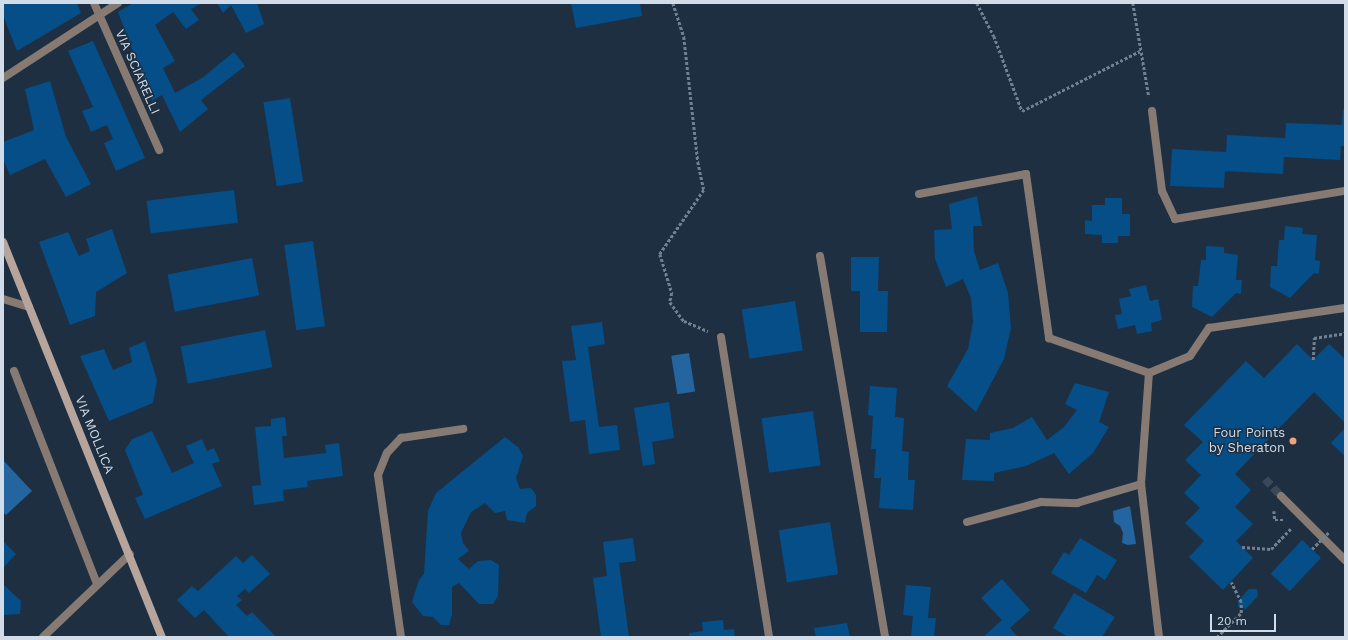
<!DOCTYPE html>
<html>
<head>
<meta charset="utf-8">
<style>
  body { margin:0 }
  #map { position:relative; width:1348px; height:640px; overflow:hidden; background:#1e2f41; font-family:"Work Sans",sans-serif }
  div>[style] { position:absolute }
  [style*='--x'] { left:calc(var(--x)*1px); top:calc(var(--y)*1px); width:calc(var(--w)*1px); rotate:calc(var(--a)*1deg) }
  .water>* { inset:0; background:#24649f; transform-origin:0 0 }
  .building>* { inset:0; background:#054e87; transform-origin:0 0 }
  .street-tunnel>* { height:8px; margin-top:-4px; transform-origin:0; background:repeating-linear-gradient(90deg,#39495a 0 8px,transparent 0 12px) }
  .path>* { height:2.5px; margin-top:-1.25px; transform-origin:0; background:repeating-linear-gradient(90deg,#72808f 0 3px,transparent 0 5px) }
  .lane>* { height:8px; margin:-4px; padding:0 4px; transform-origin:4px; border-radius:4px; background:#867a73 }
  .street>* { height:8px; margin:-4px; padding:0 4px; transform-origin:4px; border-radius:4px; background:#867a73 }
  .secondary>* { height:8px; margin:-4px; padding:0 4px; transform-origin:4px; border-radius:4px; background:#b7a49a }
  .path-bridge>* { height:2.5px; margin-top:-1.25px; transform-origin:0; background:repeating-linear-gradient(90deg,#72808f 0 3px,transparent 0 5px) }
  .dots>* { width:11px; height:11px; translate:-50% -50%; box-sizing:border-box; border:2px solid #1e2f41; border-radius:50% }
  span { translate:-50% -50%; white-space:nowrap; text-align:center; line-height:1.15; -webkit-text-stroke:3px #1e2f41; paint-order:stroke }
  .street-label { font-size:13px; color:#d1dce8 }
  .poi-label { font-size:13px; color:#d1dce8 }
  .right { translate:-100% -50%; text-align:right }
  .frame { position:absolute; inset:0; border:4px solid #d1dce8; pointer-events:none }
  .scale { position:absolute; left:1210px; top:614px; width:66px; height:18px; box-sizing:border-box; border:2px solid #d1dce8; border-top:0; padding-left:5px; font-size:12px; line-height:14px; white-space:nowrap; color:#d1dce8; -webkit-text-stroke:3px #1e2f41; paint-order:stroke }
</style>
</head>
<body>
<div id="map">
  <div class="water">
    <i style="left:689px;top:353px;width:39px;height:18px;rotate:81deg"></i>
    <i style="clip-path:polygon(3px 460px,32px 491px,6px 515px,3px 512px)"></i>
    <i style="clip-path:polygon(1130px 506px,1136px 544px,1128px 545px,1122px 543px,1123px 533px,1120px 526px,1114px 522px,1113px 511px)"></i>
  </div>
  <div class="building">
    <i style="clip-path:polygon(3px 3px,77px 3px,81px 13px,17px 51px,3px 15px)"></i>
    <i style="clip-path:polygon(133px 3px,202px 3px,191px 9px,199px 20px,186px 29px,173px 12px,155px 25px,175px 61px,163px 68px,175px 93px,202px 78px,234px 52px,245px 66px,201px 100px,208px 109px,180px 132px,162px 95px,152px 101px,126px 33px,118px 12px)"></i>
    <i style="clip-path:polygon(217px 3px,257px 3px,264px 24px,246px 33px,231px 5px,223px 13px)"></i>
    <i style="clip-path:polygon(571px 3px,640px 3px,642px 16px,576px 28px)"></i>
    <i style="clip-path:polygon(93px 41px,145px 158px,116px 171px,104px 143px,113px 139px,107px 125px,91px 132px,82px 111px,93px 107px,68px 51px)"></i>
    <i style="clip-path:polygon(50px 81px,66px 137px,91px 184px,66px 197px,45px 159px,10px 175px,3px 159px,3px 142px,34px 130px,25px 89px)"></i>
    <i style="left:290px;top:98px;width:85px;height:27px;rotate:81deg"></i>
    <i style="clip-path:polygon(1343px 109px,1345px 109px,1345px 146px,1341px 146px,1340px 160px,1284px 157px,1283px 174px,1225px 171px,1224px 188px,1170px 186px,1172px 149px,1226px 152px,1227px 135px,1285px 138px,1286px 123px,1342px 125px)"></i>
    <i style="left:234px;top:190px;width:33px;height:88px;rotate:83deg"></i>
    <i style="clip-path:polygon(977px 196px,982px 226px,973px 226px,974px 251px,980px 270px,998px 263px,1008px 293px,1011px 328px,1004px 359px,976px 412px,947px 386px,968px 349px,973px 322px,971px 298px,963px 279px,946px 287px,935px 259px,934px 230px,952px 229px,949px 204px)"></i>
    <i style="clip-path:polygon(1105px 198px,1122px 198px,1122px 214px,1130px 214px,1130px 236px,1118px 236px,1118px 243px,1102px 243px,1102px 235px,1085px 234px,1085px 220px,1092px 221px,1092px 205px,1105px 205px)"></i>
    <i style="clip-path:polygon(1285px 226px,1303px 228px,1302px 234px,1317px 235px,1315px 260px,1320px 261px,1319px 274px,1314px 273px,1290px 298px,1270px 287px,1271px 266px,1277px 266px,1279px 240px,1284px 240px)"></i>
    <i style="clip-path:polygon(112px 229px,127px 273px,96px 292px,95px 316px,70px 325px,39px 242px,68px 232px,79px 256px,90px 251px,86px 239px)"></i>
    <i style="left:313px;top:241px;width:86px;height:29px;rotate:82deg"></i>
    <i style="clip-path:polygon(1206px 246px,1224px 247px,1224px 253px,1238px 255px,1236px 280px,1242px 280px,1241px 294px,1236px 293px,1212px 317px,1192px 307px,1193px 286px,1198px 286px,1201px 260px,1206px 260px)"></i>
    <i style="clip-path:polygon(851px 257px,879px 257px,878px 291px,888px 291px,887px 332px,860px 332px,860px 291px,851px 291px)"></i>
    <i style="left:252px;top:258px;width:38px;height:86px;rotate:79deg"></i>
    <i style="clip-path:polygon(1146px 285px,1150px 301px,1158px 299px,1162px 320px,1151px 323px,1152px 331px,1137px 334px,1135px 325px,1118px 329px,1115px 315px,1122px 314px,1119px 299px,1131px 296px,1129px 289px)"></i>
    <i style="left:795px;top:301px;width:50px;height:54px;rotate:81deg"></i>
    <i style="clip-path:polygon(602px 322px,605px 344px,588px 347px,599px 427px,617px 425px,620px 450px,589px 454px,585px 420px,570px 422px,562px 361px,576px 360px,571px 326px)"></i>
    <i style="left:265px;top:330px;width:38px;height:86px;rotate:79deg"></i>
    <i style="clip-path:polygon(145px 341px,157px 380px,153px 403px,109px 421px,80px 356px,104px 349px,113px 370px,132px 362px,129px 348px)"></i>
    <i style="clip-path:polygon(1297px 344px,1313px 360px,1329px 344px,1345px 359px,1345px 423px,1314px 392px,1235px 474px,1251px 490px,1235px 507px,1253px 524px,1236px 541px,1253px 558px,1223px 590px,1189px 557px,1204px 541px,1185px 523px,1200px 508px,1184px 493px,1201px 475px,1185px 460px,1203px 442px,1184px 425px,1246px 361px,1264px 378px)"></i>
    <i style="clip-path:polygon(1075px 383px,1109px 392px,1099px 422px,1109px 427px,1093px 453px,1069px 474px,1054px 453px,1026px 466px,994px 473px,994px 481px,962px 480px,966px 439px,990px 440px,990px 433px,1013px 428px,1032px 417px,1047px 440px,1064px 427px,1077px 410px,1065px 404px)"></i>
    <i style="clip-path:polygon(870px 386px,897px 388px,895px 417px,904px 418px,902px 451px,909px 452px,908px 480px,915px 480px,913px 510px,879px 508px,881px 478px,874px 478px,876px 449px,871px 449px,873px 416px,868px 415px)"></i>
    <i style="clip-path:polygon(669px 402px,674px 438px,652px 442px,655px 464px,643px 466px,634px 408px)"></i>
    <i style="left:813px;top:411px;width:55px;height:52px;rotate:82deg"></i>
    <i style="clip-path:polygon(285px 417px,287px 436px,282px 436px,284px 458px,326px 453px,325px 445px,339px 443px,343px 476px,307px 481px,308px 487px,283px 490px,284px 501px,254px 505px,252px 486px,261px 485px,255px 427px,271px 426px,271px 419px)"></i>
    <i style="clip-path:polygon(1345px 428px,1345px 456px,1331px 443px)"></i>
    <i style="clip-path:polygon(152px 431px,172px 473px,194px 463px,186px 446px,202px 439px,207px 451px,214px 448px,220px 461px,212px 464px,222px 486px,145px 519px,135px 498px,143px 495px,125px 450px,132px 439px)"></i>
    <i style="clip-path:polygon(505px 437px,519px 448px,523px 456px,516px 478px,520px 489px,531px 488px,536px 495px,536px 506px,527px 513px,525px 523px,507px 520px,505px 511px,495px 513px,485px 503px,471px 512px,461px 533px,463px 543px,469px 551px,458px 559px,469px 569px,478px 561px,491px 560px,499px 565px,498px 596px,493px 604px,479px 604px,459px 583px,452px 587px,452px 615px,449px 625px,441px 625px,433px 617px,423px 616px,412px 602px,419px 580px,424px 574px,428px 511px,436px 493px)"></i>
    <i style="left:830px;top:522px;width:53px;height:52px;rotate:81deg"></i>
    <i style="clip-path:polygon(633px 538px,636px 561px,619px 563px,629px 637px,601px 637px,593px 578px,607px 576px,603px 542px)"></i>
    <i style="clip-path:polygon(1080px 538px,1117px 560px,1105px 580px,1097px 575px,1086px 593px,1051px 573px,1064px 552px,1069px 555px)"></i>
    <i style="left:1302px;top:540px;width:26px;height:46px;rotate:43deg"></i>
    <i style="clip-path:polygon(3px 541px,16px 554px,3px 568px)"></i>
    <i style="clip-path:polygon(252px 555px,270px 574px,249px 593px,245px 589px,237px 596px,242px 600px,236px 605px,247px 616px,252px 612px,276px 637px,229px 637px,204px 610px,195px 618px,177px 600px,192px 586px,198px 591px,236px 556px,243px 563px)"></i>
    <i style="clip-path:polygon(1002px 579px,1030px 610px,1010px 628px,1018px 637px,983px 637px,1002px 620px,981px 598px)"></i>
    <i style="clip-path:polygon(3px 584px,21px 601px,20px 614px,3px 615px)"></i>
    <i style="clip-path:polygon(906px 585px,931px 587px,928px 618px,936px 618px,934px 637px,911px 637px,913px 616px,903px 615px)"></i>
    <i style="clip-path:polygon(1249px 589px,1257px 589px,1258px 596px,1246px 609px,1238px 607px,1238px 601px)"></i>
    <i style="clip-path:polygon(1074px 593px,1115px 617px,1102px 637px,1068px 637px,1053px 628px)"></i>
    <i style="clip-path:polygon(723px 620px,724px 630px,734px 629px,735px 637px,689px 637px,689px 633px,703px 631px,702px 622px)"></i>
    <i style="clip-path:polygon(847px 623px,850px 637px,816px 637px,814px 628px)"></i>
  </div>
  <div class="street-tunnel">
    <i style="--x:1265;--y:479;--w:23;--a:47"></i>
  </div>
  <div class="path">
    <i style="--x:673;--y:3;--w:36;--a:72"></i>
    <i style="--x:684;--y:37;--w:126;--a:83.6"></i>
    <i style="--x:698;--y:162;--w:29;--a:78"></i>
    <i style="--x:704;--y:190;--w:78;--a:124.5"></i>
    <i style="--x:660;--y:254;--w:41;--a:72.9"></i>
    <i style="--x:672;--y:293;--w:9;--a:103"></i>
    <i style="--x:670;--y:302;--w:24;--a:54"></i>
    <i style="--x:684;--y:321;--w:26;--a:23"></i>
    <i style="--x:977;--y:3;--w:37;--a:63"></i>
    <i style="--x:994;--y:36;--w:80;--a:69.5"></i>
    <i style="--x:1022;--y:111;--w:132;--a:-27"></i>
    <i style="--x:1133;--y:3;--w:95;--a:80.3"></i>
    <i style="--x:1313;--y:360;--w:22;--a:-87"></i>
    <i style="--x:1314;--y:338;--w:31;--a:-9"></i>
    <i style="--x:1274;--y:511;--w:9;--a:84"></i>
    <i style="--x:1275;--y:520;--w:8;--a:0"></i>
    <i style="--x:1242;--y:547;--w:29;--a:4"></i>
    <i style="--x:1271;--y:549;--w:30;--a:-46"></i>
    <i style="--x:1217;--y:637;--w:34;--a:-45"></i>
    <i style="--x:1241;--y:613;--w:11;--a:-90"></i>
    <i style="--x:1241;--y:602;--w:22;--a:-117"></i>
  </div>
  <div class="lane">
    <i style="--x:1152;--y:111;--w:81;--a:82.9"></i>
    <i style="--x:1162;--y:191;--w:31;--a:65"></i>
    <i style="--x:1175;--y:219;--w:172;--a:-9.4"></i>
    <i style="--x:919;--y:194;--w:109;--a:-10.6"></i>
    <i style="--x:1026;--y:174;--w:166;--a:82"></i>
    <i style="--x:1049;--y:338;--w:106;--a:19.3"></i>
    <i style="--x:820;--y:256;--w:387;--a:80.3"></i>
    <i style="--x:721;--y:337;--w:304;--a:80.9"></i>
    <i style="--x:14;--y:371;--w:229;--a:68.7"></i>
    <i style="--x:967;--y:522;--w:77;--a:-15.1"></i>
    <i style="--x:1041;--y:502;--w:36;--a:2"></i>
    <i style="--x:1077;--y:503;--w:67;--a:-16.5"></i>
    <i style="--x:43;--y:637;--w:120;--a:-43.7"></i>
    <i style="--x:401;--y:637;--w:164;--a:-98.1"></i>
    <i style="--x:378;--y:475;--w:24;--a:-68"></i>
    <i style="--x:387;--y:453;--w:21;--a:-47"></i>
    <i style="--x:401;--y:438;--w:63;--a:-8.3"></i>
    <i style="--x:1159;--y:637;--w:154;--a:-96.7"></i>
    <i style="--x:1141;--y:484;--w:111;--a:-85.9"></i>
    <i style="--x:1149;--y:373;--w:44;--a:-22.5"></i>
    <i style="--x:1190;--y:356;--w:34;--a:-56"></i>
    <i style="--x:1209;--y:328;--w:137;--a:-8.4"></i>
  </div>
  <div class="street">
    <i style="--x:94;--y:3;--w:161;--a:66.1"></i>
    <i style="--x:3;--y:78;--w:137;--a:-33.1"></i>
    <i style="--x:3;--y:299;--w:27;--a:17"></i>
    <i style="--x:1281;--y:496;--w:91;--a:45"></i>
  </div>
  <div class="secondary">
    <i style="--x:3;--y:242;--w:426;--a:68.1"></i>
  </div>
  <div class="path-bridge">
    <i style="--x:1312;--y:549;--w:25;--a:-45"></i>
  </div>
  <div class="dots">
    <i style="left:1293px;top:441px;background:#efa377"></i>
  </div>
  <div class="street-label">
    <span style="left:137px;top:72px;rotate:66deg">VIA SCIARELLI</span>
    <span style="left:94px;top:435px;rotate:68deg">VIA MOLLICA</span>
  </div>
  <div class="poi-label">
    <span class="right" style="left:1285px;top:441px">Four Points<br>by Sheraton</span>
  </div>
  <div class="frame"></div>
  <div class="scale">20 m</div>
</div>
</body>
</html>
